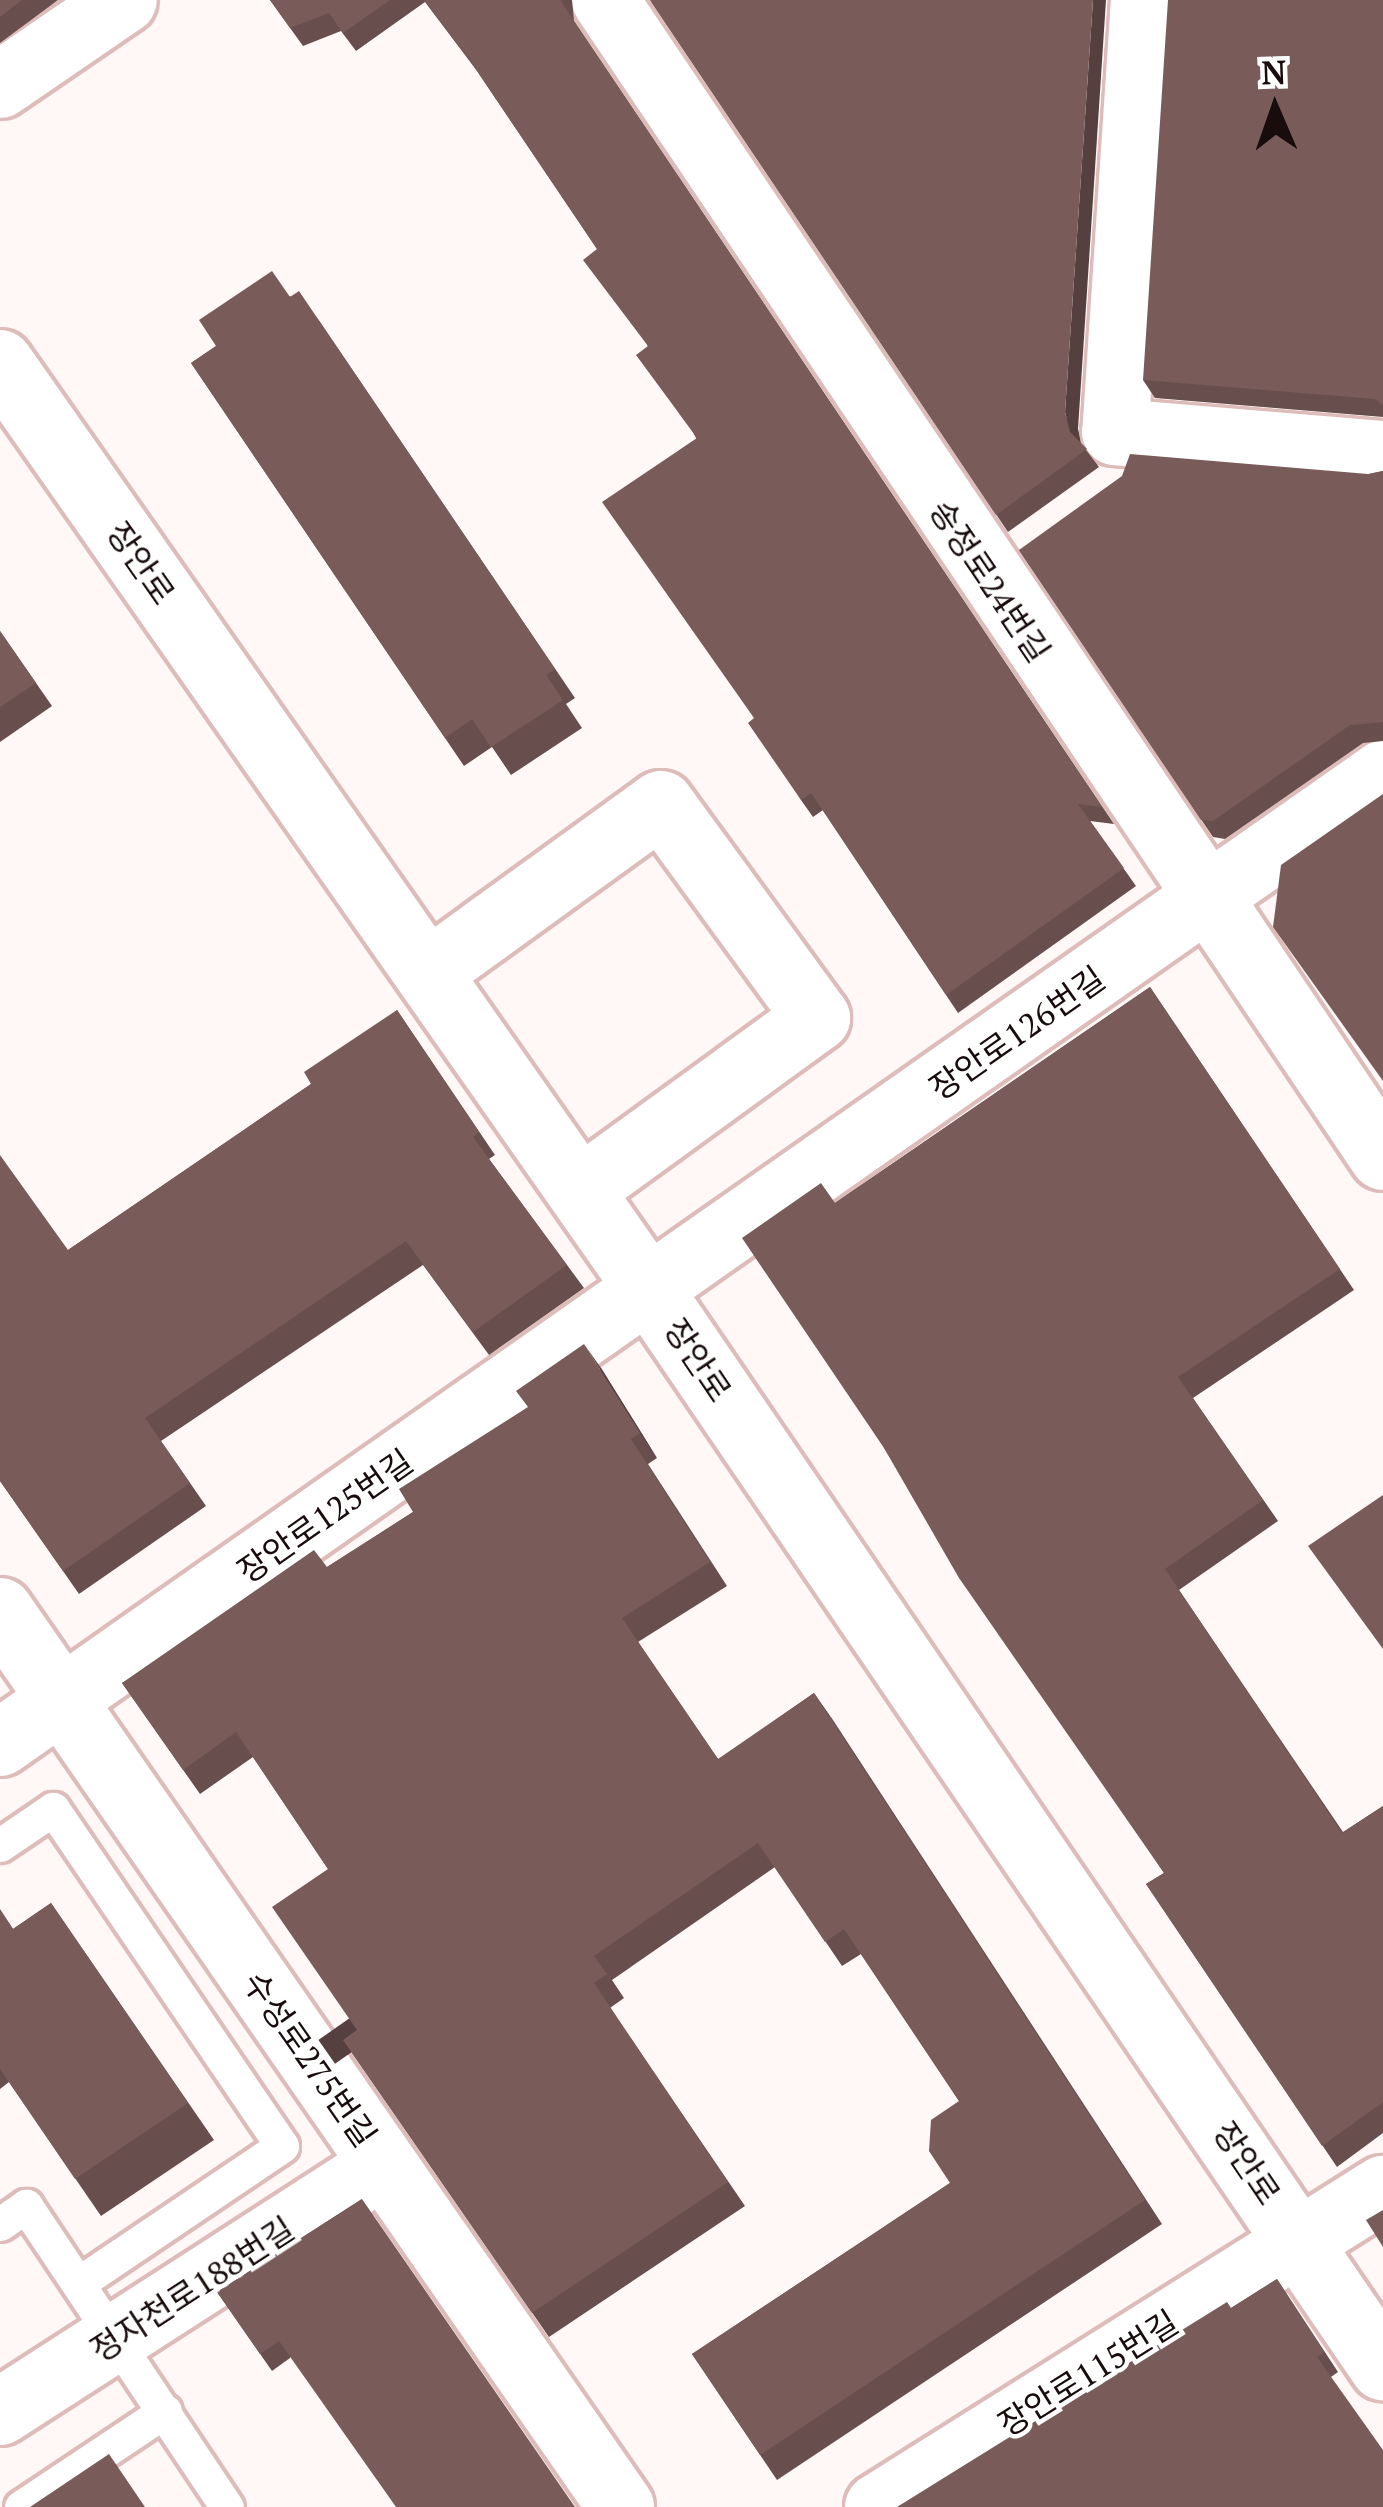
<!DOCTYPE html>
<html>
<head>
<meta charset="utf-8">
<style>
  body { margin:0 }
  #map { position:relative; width:1383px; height:2507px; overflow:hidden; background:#fff8f7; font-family:"PT Serif","Noto Sans KR",serif }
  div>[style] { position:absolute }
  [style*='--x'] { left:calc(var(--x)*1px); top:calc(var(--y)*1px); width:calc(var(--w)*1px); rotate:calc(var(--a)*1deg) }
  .roads { filter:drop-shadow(3px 0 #ddbcba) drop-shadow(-3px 0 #ddbcba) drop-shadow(0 3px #ddbcba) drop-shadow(0 -3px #ddbcba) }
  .service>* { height:33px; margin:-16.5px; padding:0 16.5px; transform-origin:16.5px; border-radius:16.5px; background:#fff }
  .minor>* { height:66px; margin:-33px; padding:0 33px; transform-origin:33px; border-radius:33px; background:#fff }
  .secondary>* { height:66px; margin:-33px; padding:0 33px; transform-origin:33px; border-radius:33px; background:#fff }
  .wall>* { inset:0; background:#684f4d }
  .shaded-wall>* { inset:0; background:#55403f; transform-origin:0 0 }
  .building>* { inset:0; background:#795c5a }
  span { translate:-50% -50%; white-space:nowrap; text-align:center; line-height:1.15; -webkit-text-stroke:9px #fff; paint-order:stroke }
  .street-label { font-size:33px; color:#180d0c }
  .north { position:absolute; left:1215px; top:48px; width:120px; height:120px; -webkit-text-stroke:9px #fff; paint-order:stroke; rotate:358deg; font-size:33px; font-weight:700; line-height:48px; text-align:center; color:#180d0c }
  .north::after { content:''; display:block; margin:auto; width:42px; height:54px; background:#180d0c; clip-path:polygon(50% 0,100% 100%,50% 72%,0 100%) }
</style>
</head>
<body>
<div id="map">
  <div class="roads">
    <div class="service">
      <i style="--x:0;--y:1845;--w:64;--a:-34.2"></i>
      <i style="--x:53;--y:1809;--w:407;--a:55.8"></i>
      <i style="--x:282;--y:2146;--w:245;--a:146"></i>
      <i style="--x:0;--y:2224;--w:32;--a:-35"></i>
      <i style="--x:26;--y:2206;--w:362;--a:56.3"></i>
      <i style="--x:21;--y:2507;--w:173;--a:-33.7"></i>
    </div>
    <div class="minor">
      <i style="--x:605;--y:0;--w:1394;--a:56.08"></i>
      <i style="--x:1144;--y:0;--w:433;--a:93.8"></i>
      <i style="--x:1115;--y:432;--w:269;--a:4.7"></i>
      <i style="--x:0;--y:85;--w:150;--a:-34.4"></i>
      <i style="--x:429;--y:972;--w:286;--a:-35.9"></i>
      <i style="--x:661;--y:804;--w:265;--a:53.9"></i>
      <i style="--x:817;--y:1018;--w:293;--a:144"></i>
      <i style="--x:0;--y:1611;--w:1090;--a:55.27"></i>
      <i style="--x:0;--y:1743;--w:1689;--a:-35.02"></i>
      <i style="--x:0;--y:2412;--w:456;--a:-32.8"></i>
      <i style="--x:878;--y:2507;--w:597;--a:-32.2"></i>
    </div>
    <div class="secondary">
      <i style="--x:0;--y:363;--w:1129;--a:54.99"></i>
      <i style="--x:648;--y:1288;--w:1306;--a:55.74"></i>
    </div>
  </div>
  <div class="wall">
    <i style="clip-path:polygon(0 0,58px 0,0 43px)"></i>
    <i style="clip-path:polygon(270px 0,572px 0,574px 21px,1114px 824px,1090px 821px,1136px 886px,958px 1013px,823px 810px,813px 817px,801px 800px,754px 718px,696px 438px,597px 249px,477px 71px,425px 2px,356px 51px,341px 31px,303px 46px)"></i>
    <i style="clip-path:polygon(650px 0,1078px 429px,1080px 442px,1099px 467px,1008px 532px)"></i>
    <i style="clip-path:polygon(1383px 0,1383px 417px,1155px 398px,1143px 380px)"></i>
    <i style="clip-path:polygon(290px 296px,318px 319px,575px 698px,566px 704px,582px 728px,511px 775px,492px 747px,464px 766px,191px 363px)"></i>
    <i style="clip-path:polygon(1383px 471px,1383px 741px,1363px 743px,1225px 839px,1213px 837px,1019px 550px)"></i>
    <i style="clip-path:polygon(0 631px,52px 706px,0 742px)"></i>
    <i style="clip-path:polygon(1150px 987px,1354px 1290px,1193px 1398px,1278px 1521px,1179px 1590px,1343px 1832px,1383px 1806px,1383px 2133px,1337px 2167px,1146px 1884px,1164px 1873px,884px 1448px,835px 1203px)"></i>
    <i style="clip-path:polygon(397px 1010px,495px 1155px,489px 1159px,584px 1288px,489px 1355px,423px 1265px,161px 1441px,206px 1506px,79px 1594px,0 1481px,68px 1250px,311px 1084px)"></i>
    <i style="clip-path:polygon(601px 1368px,657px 1458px,648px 1464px,727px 1586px,638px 1642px,718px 1759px,831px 1717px,1162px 2224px,777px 2480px,692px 2354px,950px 2183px,959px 2101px,861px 1954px,842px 1966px,775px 1867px,612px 1980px,624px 1998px,610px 2008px,745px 2206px,549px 2337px,343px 2040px,357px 2030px,328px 1869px,253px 1757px,200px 1794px,122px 1683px,327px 1567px,413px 1512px)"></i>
    <i style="clip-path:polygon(51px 1903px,214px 2140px,101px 2216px,9px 2082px,0 2089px,0 1909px,13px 1929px)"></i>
    <i style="clip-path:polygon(362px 2199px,290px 2358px,272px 2371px,217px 2292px)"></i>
    <i style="clip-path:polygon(1277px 2279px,1338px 2372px,1331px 2377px,1231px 2308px)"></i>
  </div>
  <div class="shaded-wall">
    <i style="clip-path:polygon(1093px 0,1106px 0,1078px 429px,1082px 449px,1070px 432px,1065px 412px)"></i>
    <i style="clip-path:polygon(584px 1344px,601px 1368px,657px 1458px,640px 1433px)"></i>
    <i style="left:814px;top:1693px;width:29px;height:605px;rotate:55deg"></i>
  </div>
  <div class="building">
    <i style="clip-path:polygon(0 0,22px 0,0 17px)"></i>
    <i style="clip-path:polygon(270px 0,390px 0,343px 33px,329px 13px,290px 28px)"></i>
    <i style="clip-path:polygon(424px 0,561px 0,562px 3px,1102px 807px,1078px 804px,1124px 868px,946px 995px,811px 793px,801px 800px,748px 723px,754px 718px,602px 502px,697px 438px,636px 355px,648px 346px,583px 260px,597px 249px,469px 59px)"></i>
    <i style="clip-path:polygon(650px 0,1093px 0,1065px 412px,1070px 432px,1087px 449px,996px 515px)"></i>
    <i style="clip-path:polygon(1168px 0,1383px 0,1383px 405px,1375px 399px,1143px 380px)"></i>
    <i style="clip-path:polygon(272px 271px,290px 297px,299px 291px,555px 669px,546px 675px,563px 700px,491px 747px,472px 719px,445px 738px,191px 363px,216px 346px,199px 320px)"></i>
    <i style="clip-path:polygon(1130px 454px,1368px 474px,1383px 471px,1383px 722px,1350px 725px,1213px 821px,1201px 820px,1019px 550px,1122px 476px)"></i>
    <i style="clip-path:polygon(0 631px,36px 683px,0 707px)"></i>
    <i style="clip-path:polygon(1383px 794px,1383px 1081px,1273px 927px,1281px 865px)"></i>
    <i style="clip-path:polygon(1150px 987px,1340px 1269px,1178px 1377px,1263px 1500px,1165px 1569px,1342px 1833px,1383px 1806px,1383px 2102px,1322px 2146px,1146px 1884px,1164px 1873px,959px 1578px,884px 1448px,742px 1238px,821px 1183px,835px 1203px)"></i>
    <i style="clip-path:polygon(397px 1010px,479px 1132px,473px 1137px,567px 1265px,473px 1332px,406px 1241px,145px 1418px,190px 1483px,63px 1571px,0 1481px,0 1155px,68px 1250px,311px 1084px,304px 1072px)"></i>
    <i style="clip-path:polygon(584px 1344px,640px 1433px,631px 1439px,710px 1562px,622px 1618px,718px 1759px,814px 1693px,1145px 2200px,760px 2455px,692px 2354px,950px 2183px,929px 2151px,931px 2120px,959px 2101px,844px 1929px,825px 1942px,758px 1843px,594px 1956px,607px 1974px,594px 1983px,728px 2182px,532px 2313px,343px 2040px,357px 2030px,272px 1907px,328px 1869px,236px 1732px,183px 1770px,122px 1683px,314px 1550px,327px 1567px,413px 1512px,399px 1489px,528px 1407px,516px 1391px)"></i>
    <i style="clip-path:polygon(1383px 1495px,1383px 1649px,1308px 1546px)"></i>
    <i style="clip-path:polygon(51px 1903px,188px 2103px,75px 2179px,0 2069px,0 1910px,13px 1929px)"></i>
    <i style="clip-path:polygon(362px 2199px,575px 2507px,396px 2507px,279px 2341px,260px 2354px,217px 2292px)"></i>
    <i style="clip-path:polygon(1383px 2210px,1383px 2247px,1366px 2220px)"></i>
    <i style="clip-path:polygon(1277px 2279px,1324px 2352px,1317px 2357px,1383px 2450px,1383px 2507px,897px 2507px,1227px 2302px,1231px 2308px)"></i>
    <i style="clip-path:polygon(109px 2454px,145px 2507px,30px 2507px)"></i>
  </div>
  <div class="street-label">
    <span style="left:141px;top:563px;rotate:55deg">장안로</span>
    <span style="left:990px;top:581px;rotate:56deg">송정로24번길</span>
    <span style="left:1017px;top:1033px;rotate:-35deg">장안로126번길</span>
    <span style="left:698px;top:1360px;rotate:56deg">장안로</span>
    <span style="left:325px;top:1516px;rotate:-35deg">장안로125번길</span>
    <span style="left:310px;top:2059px;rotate:55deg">수성로275번길</span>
    <span style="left:1247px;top:2163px;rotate:56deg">장안로</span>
    <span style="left:192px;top:2289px;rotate:-33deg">정자천로188번길</span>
    <span style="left:1088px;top:2373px;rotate:-32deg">장안로115번길</span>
  </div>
  <div class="north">N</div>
</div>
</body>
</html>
